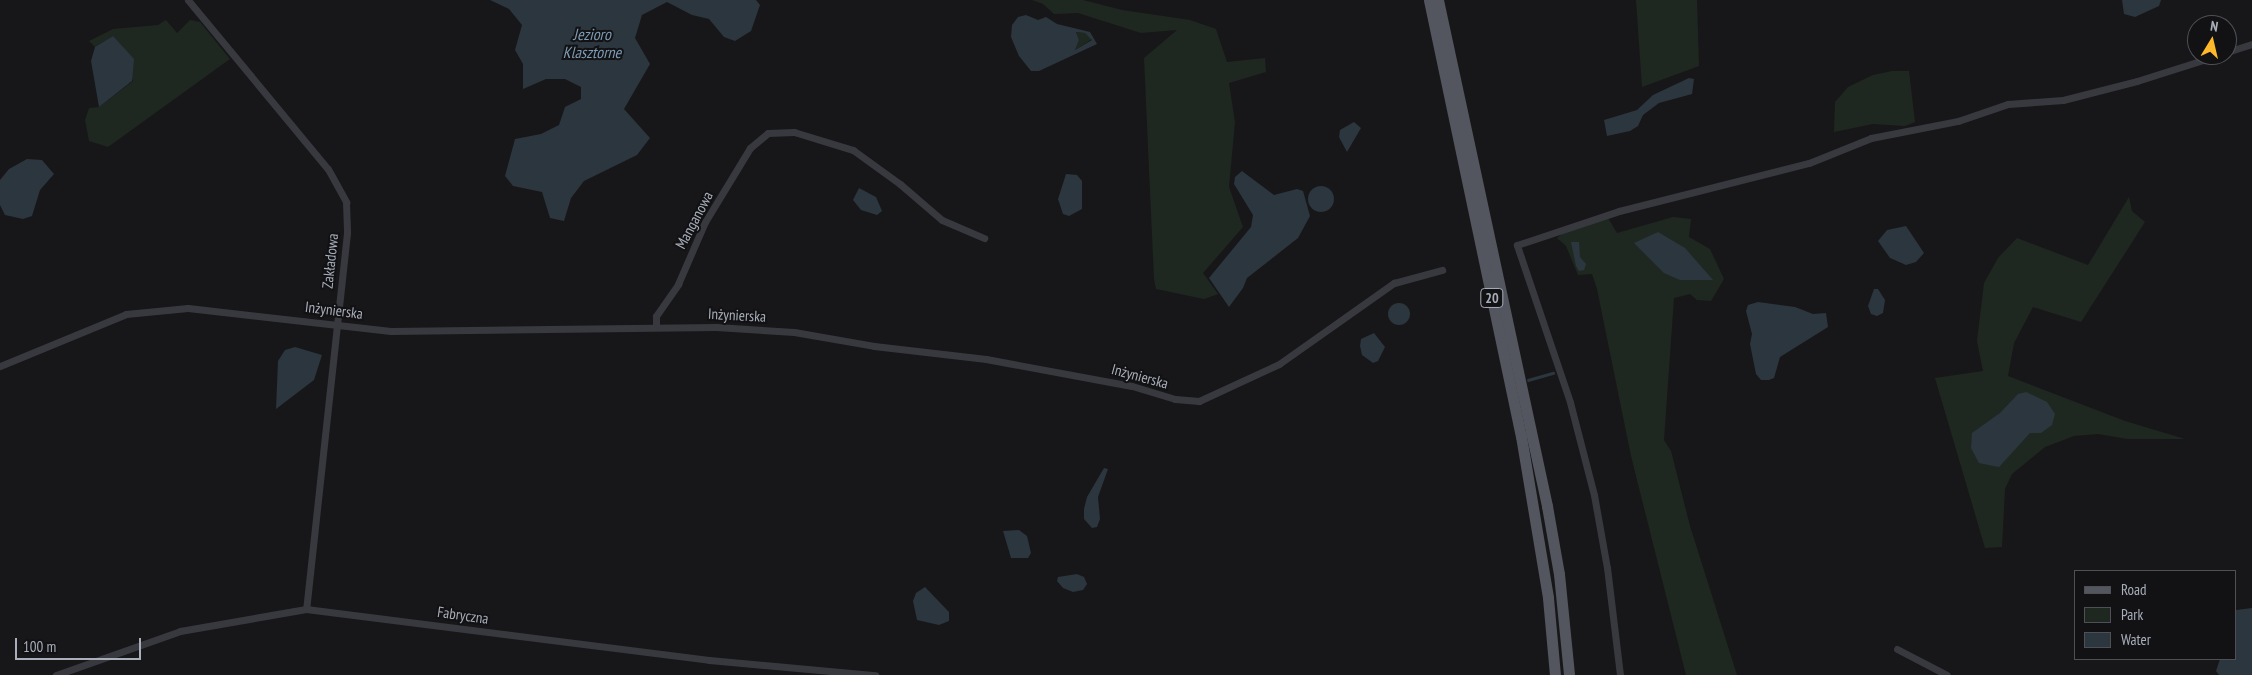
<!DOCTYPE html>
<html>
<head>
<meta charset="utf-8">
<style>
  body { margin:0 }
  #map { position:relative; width:2252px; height:675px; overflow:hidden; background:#171719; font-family:"PT Sans Narrow",sans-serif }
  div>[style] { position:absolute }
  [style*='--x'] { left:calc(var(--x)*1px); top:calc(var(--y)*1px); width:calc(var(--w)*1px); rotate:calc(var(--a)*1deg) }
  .green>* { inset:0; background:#1e2820 }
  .water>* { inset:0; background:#2c363e }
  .round { border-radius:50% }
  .stream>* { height:2.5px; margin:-1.25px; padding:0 1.25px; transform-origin:1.25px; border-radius:1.25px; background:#2c363e }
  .street>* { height:7px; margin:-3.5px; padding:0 3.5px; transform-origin:3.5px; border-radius:3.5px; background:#38393f }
  .primary>* { height:11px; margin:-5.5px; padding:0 5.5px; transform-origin:5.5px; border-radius:5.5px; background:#53565e }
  span { translate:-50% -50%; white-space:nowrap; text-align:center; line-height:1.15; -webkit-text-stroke:4px #121214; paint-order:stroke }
  .shield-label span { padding:1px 4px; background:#121214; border:1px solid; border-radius:4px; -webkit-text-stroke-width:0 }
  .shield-label { font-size:14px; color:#a8aeba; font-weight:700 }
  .street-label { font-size:15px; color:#a8aeba }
  .water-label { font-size:16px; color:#7d9cb7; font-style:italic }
  .legend { position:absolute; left:2074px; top:570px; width:162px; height:90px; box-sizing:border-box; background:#121214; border:1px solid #4e5056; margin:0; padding:6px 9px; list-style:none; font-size:15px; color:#a8aeba }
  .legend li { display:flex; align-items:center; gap:10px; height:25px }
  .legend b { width:25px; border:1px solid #4e5056 }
  .north { position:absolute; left:2187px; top:15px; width:50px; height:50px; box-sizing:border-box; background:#121214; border:1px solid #4e5056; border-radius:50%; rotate:9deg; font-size:14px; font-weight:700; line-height:20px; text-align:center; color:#a8aeba }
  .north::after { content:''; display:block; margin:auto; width:18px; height:22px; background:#feb82a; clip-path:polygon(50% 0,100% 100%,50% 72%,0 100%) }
  .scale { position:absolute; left:15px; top:638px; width:126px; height:22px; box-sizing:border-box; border:2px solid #a8aeba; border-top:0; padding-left:6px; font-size:15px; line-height:18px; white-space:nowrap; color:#a8aeba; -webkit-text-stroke:4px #121214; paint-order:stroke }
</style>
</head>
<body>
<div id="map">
  <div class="green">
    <i style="clip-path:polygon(1032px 0,1083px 0,1122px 10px,1190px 20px,1216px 29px,1227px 62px,1265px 58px,1266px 72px,1229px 83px,1235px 122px,1229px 187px,1243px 227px,1203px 273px,1218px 294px,1204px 299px,1156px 289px,1154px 279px,1144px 58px,1177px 30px,1141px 33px,1078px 13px,1054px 14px,1043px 4px)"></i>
    <i style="clip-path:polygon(1636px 0,1697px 0,1699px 66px,1642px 87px)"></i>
    <i style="clip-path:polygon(166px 20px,177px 33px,190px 20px,200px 22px,230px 59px,108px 147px,89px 141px,85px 120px,89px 108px,99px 107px,133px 81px,113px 36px,95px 47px,89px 41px,113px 29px,158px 25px)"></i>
    <i style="clip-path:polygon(1076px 32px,1085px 33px,1092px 39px,1075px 50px,1079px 40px)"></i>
    <i style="clip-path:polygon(1892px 71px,1909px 71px,1915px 122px,1905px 126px,1873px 124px,1834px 132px,1835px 102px,1848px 87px,1873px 75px)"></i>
    <i style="clip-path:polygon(2129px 197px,2132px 211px,2145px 222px,2081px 322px,2033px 307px,2014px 343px,2008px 376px,2125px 421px,2185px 439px,2128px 439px,2098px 434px,2074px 436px,2045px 447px,2012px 474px,2005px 489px,2002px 547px,1985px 548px,1935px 378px,1983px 371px,1977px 341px,1984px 283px,1998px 258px,2017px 238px,2088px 265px)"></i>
    <i style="clip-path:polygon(1673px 217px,1691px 219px,1689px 237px,1710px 249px,1724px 279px,1711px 301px,1697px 300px,1690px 294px,1674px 298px,1664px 440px,1671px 451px,1690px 526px,1737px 675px,1686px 675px,1631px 456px,1597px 289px,1592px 274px,1578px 275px,1566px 246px,1557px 238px,1563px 233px,1608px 218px,1617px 233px)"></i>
  </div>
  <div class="water">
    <i style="clip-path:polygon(756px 0,760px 5px,751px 31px,735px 41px,724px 37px,709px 19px,692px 15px,667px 2px,642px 15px,635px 38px,650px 64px,624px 109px,650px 138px,637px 155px,584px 181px,571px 198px,564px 221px,550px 218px,542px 192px,513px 186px,505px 176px,515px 139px,541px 134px,559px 125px,565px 107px,581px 99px,581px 87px,565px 79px,546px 79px,523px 89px,523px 64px,515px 50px,522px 25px,509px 9px,490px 0)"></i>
    <i style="clip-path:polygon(2122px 0,2161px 0,2159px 6px,2135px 17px,2124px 14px)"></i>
    <i style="clip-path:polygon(evenodd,1026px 15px,1038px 20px,1046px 17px,1057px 24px,1090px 32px,1097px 44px,1039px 71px,1031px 71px,1019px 56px,1011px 37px,1012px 25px,1018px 17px,1026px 15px,1076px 32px,1085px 33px,1092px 40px,1075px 50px,1079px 40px,1076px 32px)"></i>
    <i style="clip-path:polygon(113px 36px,134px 59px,132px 81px,99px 107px,91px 61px,95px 47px)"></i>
    <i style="clip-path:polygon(1689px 78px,1694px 79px,1692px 94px,1659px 103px,1643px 115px,1638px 126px,1630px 131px,1607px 136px,1604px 120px,1637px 110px,1653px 95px)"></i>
    <i style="clip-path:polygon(1354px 122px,1361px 128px,1347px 152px,1339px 137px,1340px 130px)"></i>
    <i style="clip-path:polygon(27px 159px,42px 160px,54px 174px,40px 190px,32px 216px,23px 219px,5px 215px,0 205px,0 180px,9px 169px)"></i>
    <i style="clip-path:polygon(1242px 171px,1274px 195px,1297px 189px,1303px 191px,1310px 216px,1298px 238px,1247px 278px,1243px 288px,1229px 307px,1209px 278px,1251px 227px,1253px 215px,1234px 184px,1235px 177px)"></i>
    <i style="clip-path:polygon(1066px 174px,1077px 175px,1082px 181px,1082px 209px,1069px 216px,1063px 214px,1058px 199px)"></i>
    <i class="round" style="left:1308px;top:186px;width:26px;height:26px"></i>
    <i style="clip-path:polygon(859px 188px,876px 197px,882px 211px,877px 215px,861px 210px,853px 200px)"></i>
    <i style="clip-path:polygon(1906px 226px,1924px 253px,1916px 262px,1906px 265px,1890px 258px,1878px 241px,1887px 230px)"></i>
    <i style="clip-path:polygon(1658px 232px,1685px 248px,1713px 280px,1680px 280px,1664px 273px,1634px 243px)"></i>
    <i style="clip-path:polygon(1571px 242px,1579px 242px,1580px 257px,1586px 264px,1584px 270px,1579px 271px,1576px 266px)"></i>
    <i style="clip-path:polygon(1874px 289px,1878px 289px,1885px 300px,1883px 313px,1877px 316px,1871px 314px,1868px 306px)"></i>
    <i style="clip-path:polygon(1758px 302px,1795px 307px,1813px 314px,1826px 313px,1828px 327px,1780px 357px,1774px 378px,1769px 380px,1761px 380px,1756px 374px,1750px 344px,1752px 334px,1746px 311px,1748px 305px)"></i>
    <i class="round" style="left:1388px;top:303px;width:22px;height:22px"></i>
    <i style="clip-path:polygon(1374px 333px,1385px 347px,1378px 361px,1373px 363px,1362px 355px,1360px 346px,1361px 339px)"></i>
    <i style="clip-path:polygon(295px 347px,322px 355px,314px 380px,276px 409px,278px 361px,285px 350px)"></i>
    <i style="clip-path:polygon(2026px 392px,2047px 402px,2055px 414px,2052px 425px,2041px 433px,2030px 433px,1999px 467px,1979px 463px,1971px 448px,1972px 433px,2000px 413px,2018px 394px)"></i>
    <i style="clip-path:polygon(1104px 468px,1108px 469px,1098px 497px,1100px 519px,1097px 527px,1092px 528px,1084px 519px,1084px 509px,1087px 497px)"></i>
    <i style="clip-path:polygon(1019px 530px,1027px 536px,1031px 553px,1028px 558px,1011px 558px,1003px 531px)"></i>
    <i style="clip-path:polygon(1077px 574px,1084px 577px,1087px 584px,1083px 590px,1073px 592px,1063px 588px,1057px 581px,1058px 577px)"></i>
    <i style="clip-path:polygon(925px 587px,949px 612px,949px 621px,939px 625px,917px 620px,913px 601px,916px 593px)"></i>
    <i style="clip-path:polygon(2252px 608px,2252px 675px,2219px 675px,2216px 671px,2220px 659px,2236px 659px,2236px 610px)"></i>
  </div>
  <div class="stream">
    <i style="--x:1528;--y:380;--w:26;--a:-16"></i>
  </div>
  <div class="street">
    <i style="--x:188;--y:0;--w:219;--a:50.4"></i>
    <i style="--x:328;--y:169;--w:38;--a:61"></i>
    <i style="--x:346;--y:202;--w:31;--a:88"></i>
    <i style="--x:347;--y:233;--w:378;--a:96.2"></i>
    <i style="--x:2227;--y:52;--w:26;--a:-18"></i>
    <i style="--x:656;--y:327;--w:11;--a:-90"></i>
    <i style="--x:656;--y:316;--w:39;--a:-55"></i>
    <i style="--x:678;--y:284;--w:68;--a:-66.5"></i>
    <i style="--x:705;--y:222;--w:87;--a:-58.7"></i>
    <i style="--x:750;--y:148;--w:23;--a:-40"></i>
    <i style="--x:768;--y:133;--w:26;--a:-2"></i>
    <i style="--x:794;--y:132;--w:62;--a:17"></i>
    <i style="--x:853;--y:150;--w:58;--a:35.9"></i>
    <i style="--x:900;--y:184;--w:55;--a:40.6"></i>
    <i style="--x:942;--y:220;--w:46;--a:23.2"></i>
    <i style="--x:0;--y:366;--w:136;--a:-22.4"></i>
    <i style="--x:126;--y:314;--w:62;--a:-5.5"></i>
    <i style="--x:188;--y:308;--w:204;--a:6.5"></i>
    <i style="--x:391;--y:331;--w:325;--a:-0.7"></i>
    <i style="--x:716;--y:327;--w:78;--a:3.7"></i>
    <i style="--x:794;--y:332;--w:81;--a:9.9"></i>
    <i style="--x:874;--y:346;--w:113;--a:6.6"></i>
    <i style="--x:986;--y:359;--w:148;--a:10.5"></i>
    <i style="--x:1132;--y:386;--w:45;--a:16.8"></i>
    <i style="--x:1175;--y:399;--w:24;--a:5"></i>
    <i style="--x:1199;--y:401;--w:88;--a:-24.8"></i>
    <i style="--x:1279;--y:364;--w:141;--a:-35.2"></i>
    <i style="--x:1394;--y:283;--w:50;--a:-15.2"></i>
    <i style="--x:1897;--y:649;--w:56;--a:27.5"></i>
    <i style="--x:56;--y:675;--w:132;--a:-19.5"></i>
    <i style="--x:180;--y:631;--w:128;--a:-9.9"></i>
    <i style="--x:306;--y:609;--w:406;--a:7.2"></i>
    <i style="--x:709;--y:660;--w:167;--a:5.2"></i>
    <i style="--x:1620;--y:675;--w:108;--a:-96.9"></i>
    <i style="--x:1607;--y:568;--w:74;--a:-100.1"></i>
    <i style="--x:1594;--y:495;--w:96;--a:-104.5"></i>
    <i style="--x:1570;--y:402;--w:166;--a:-108.7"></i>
    <i style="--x:1517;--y:245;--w:108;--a:-18.4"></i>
    <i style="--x:1619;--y:211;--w:196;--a:-14.2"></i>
    <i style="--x:1809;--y:163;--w:67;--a:-22"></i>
    <i style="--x:1871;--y:138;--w:89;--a:-11.1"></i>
    <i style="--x:1958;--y:121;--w:53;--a:-18.8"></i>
    <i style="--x:2008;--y:104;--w:55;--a:-4.2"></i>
    <i style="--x:2063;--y:100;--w:76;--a:-14.4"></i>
    <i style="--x:2137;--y:81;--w:86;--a:-17.6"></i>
  </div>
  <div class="primary">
    <i style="--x:1429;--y:0;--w:446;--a:78.1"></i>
    <i style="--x:1521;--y:436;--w:164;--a:80.5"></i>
    <i style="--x:1548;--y:598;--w:77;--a:84.8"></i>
    <i style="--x:1438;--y:0;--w:518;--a:77.84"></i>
    <i style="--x:1547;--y:506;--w:69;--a:80"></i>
    <i style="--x:1559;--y:574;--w:101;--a:84.3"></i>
  </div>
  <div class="shield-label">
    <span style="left:1492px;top:298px">20</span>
  </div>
  <div class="street-label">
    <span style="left:694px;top:220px;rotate:-62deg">Manganowa</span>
    <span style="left:330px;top:261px;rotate:-84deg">Zakładowa</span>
    <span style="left:334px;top:310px;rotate:7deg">Inżynierska</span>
    <span style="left:737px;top:315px;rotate:3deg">Inżynierska</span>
    <span style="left:1140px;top:376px;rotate:15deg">Inżynierska</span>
    <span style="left:463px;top:615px;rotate:8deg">Fabryczna</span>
  </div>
  <div class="water-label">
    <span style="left:592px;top:43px">Jezioro<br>Klasztorne</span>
  </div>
  <ul class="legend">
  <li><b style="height:6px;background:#53565e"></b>Road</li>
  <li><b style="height:14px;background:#1e2820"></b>Park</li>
  <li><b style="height:14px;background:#2c363e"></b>Water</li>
  </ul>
  <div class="north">N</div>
  <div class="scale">100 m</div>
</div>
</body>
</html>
